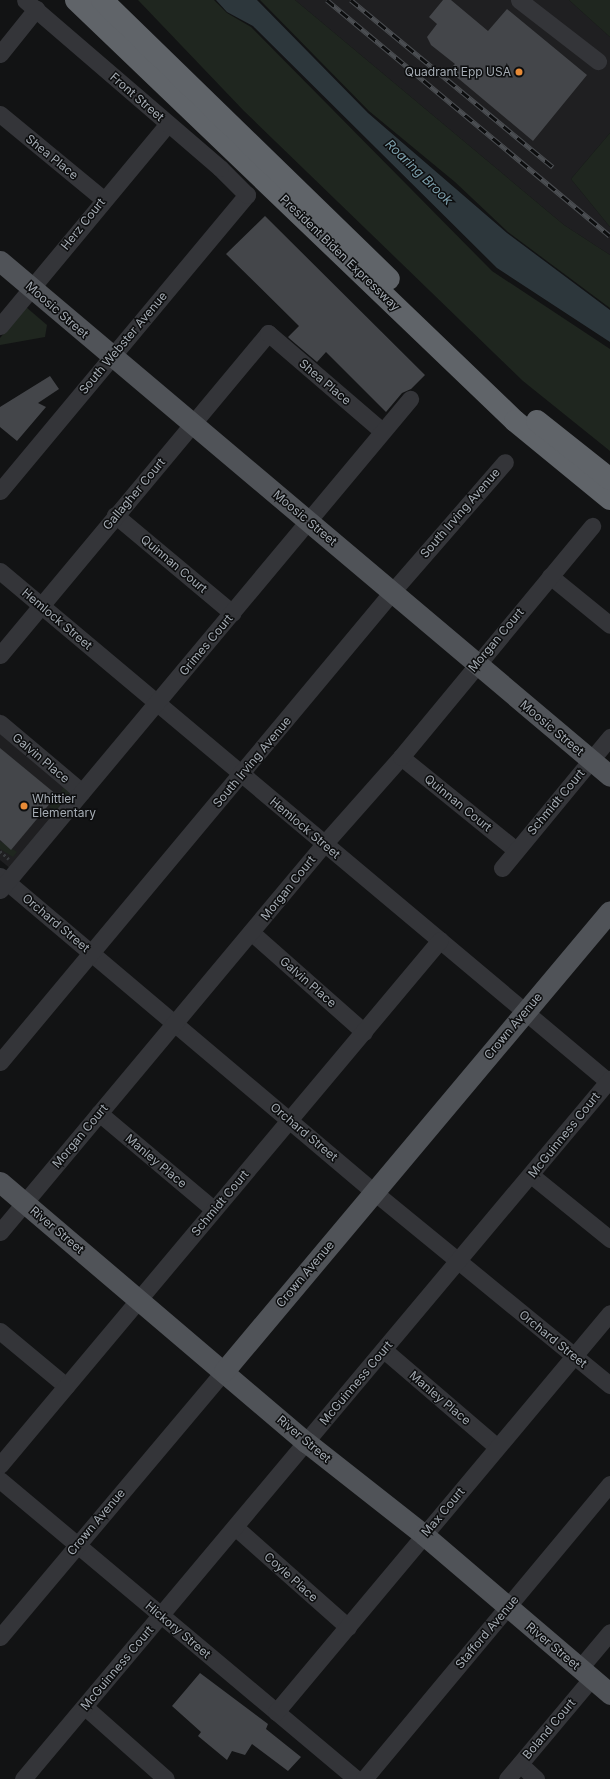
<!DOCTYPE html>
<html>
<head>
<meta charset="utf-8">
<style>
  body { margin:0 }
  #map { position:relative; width:610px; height:1779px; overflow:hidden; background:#121314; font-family:Inter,sans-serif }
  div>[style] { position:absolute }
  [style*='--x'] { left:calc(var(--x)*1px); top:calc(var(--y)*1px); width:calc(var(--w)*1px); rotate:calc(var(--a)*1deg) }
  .built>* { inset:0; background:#1f1f21 }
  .green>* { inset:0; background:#1f261f }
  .water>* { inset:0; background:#2d373c }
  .building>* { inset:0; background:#44464a }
  .path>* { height:2.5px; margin-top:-1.25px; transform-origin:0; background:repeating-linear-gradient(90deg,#3a3d40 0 2px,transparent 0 5px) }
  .minor>* { height:17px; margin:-8.5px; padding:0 8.5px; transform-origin:8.5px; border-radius:8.5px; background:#343539 }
  .major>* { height:21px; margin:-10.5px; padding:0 10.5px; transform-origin:10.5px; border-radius:10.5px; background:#505358 }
  .highway>* { height:22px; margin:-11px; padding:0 11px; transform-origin:11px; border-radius:11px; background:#606469 }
  .rail>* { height:4.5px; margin-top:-2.25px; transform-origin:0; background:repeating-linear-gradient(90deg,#0d0e0f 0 9px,#4b4e52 0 18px); box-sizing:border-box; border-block:1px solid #4b4e52 }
  .dots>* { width:11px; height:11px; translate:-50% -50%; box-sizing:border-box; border:2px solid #0d0e0f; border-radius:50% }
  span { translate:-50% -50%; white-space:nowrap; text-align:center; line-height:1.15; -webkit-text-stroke:3px #0d0e0f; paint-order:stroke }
  .poi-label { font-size:12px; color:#a5acb4 }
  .right { translate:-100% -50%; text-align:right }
  .left { translate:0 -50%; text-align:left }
  .street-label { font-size:12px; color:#a5acb4 }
  .water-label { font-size:13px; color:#7da0ad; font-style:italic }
</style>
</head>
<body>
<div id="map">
  <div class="built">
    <i style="clip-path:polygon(295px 0,569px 0,610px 37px,610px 133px,571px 179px,610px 227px,610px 255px,564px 225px)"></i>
    <i style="clip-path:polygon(0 714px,85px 785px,12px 870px,0 860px)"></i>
  </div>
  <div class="green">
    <i style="clip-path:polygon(138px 0,214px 0,227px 13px,251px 27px,492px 271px,610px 349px,610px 451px,523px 381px,244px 111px)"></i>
    <i style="clip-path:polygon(260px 0,295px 0,564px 225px,610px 255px,610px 308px,508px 232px,455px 182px,369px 111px)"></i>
    <i style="clip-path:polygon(569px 0,610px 0,610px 37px)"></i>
    <i style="clip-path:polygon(610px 133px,610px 227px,571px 179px)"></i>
    <i style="clip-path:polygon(26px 307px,47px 325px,45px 337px,0 345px,0 338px)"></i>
    <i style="clip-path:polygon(66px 782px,72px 791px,54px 817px,48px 812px,51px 808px,49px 806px,59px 796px)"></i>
    <i style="clip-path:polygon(0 841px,17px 852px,13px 857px,0 849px)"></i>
  </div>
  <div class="water">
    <i style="clip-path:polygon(216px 0,257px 0,368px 113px,507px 233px,610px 310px,610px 342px,497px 268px,253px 26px,227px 12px)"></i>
  </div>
  <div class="building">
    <i style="clip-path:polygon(443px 0,451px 0,488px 31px,507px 9px,587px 75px,533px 141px,453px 74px,457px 69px,453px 66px,455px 64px,431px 45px,427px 37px,437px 24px,429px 17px)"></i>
    <i style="clip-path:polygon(265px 216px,425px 375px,411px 389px,402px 393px,386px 412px,326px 352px,317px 362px,290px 339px,288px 337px,299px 326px,226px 254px)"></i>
    <i style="clip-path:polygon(50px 376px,59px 389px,38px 403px,46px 407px,17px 441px,0 427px,0 407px)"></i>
    <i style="clip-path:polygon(0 748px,57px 795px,11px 850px,0 840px)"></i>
    <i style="clip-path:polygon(200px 1673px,268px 1724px,266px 1729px,301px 1757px,288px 1771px,252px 1744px,245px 1755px,232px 1751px,227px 1760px,198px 1736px,201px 1732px,172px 1706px)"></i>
  </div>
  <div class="path">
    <i style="--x:0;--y:851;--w:12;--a:42"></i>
  </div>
  <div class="minor">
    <i style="--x:519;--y:0;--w:100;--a:37.7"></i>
    <i style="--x:0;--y:54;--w:58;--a:-51.3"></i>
    <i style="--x:0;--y:114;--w:134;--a:39.5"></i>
    <i style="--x:0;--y:326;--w:263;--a:-50.3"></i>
    <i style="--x:0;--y:491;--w:386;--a:-50.2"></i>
    <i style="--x:247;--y:195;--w:38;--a:-135"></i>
    <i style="--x:220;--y:168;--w:257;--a:-139.3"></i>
    <i style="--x:115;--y:515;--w:153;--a:39.9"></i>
    <i style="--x:0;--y:571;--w:796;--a:40.01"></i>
    <i style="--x:550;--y:576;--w:77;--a:39.2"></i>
    <i style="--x:0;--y:655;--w:419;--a:-50.2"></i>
    <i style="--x:268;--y:333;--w:150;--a:40.7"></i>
    <i style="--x:0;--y:723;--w:107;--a:40.1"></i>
    <i style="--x:401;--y:757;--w:148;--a:39"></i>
    <i style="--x:502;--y:868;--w:170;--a:-50.5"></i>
    <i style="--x:0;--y:876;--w:490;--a:40.2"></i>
    <i style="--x:374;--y:1192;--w:305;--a:39.3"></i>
    <i style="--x:0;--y:890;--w:640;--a:-50.14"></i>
    <i style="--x:251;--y:932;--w:151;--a:41.5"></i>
    <i style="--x:0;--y:1062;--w:612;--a:-50.17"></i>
    <i style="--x:392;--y:592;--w:172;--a:-49"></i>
    <i style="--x:99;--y:1113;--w:150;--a:40.1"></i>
    <i style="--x:531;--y:1175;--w:102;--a:39"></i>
    <i style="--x:0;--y:1232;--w:505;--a:-50.14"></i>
    <i style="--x:324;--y:844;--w:116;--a:-48.5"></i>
    <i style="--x:401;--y:757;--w:300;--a:-50.4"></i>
    <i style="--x:0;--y:1331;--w:86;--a:39.8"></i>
    <i style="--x:384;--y:1350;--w:149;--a:40.6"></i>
    <i style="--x:0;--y:1465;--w:685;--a:-50.03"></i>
    <i style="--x:0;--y:1480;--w:465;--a:40"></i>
    <i style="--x:235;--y:1527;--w:151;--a:41.5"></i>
    <i style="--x:0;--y:1637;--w:348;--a:-49.9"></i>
    <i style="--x:579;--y:1669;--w:48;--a:-50"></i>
    <i style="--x:85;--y:1707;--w:108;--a:41.6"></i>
    <i style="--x:276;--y:1712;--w:520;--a:-50.07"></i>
    <i style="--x:520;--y:1764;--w:22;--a:43"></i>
    <i style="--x:23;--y:1779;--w:914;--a:-50.02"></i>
    <i style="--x:364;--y:1779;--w:384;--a:-50.2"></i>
    <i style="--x:507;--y:1779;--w:131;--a:-50"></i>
  </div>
  <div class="major">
    <i style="--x:0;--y:261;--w:798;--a:40.17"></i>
    <i style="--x:0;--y:1182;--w:402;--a:40.4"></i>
    <i style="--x:306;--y:1442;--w:150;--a:38.2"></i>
    <i style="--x:424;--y:1535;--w:245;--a:40.5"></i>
    <i style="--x:224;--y:1371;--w:600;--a:-50"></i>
  </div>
  <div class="highway">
    <i style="--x:76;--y:0;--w:608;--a:43.8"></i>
    <i style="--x:515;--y:421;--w:123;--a:39.4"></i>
    <i style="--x:102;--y:0;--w:400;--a:44.2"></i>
    <i style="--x:537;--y:421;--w:93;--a:38.5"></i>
  </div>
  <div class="rail">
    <i style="--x:327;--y:0;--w:368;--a:39.8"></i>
    <i style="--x:351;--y:0;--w:262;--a:39.6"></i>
  </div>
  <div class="dots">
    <i style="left:519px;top:72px;background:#e88b37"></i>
    <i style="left:24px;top:806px;background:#e88b37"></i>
  </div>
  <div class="poi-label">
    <span class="right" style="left:511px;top:72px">Quadrant Epp USA</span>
    <span class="left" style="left:32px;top:806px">Whittier<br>Elementary</span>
  </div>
  <div class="street-label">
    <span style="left:137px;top:97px;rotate:41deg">Front Street</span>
    <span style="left:52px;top:157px;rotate:39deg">Shea Place</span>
    <span style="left:83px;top:224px;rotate:-51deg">Herz Court</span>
    <span style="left:340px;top:253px;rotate:44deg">President Biden Expressway</span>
    <span style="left:57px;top:310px;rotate:41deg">Moosic Street</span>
    <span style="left:123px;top:343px;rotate:-50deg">South Webster Avenue</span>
    <span style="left:325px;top:382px;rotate:40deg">Shea Place</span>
    <span style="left:134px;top:494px;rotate:-50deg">Gallagher Court</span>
    <span style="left:460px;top:513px;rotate:-49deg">South Irving Avenue</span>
    <span style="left:305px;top:518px;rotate:40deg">Moosic Street</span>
    <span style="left:174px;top:564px;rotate:40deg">Quinnan Court</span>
    <span style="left:57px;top:619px;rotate:40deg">Hemlock Street</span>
    <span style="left:496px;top:640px;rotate:-50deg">Morgan Court</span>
    <span style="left:206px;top:645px;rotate:-50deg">Grimes Court</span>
    <span style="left:552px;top:728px;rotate:40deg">Moosic Street</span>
    <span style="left:41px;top:758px;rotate:40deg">Galvin Place</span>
    <span style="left:252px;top:762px;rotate:-50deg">South Irving Avenue</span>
    <span style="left:556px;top:802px;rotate:-50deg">Schmidt Court</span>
    <span style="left:458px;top:803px;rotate:39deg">Quinnan Court</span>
    <span style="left:305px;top:828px;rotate:40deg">Hemlock Street</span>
    <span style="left:288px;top:888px;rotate:-51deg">Morgan Court</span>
    <span style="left:56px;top:923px;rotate:40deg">Orchard Street</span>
    <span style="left:308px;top:982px;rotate:41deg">Galvin Place</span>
    <span style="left:513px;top:1026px;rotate:-50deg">Crown Avenue</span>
    <span style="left:304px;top:1132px;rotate:40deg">Orchard Street</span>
    <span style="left:564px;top:1135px;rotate:-51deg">McGuinness Court</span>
    <span style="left:80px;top:1136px;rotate:-50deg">Morgan Court</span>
    <span style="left:156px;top:1161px;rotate:40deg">Manley Place</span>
    <span style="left:220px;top:1203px;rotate:-50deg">Schmidt Court</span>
    <span style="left:57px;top:1230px;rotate:40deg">River Street</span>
    <span style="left:305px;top:1274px;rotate:-50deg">Crown Avenue</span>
    <span style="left:553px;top:1339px;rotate:39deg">Orchard Street</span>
    <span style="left:356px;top:1383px;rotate:-50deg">McGuinness Court</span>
    <span style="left:440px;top:1398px;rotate:40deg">Manley Place</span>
    <span style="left:304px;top:1439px;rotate:40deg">River Street</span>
    <span style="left:443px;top:1512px;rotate:-50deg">Max Court</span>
    <span style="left:96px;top:1522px;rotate:-50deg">Crown Avenue</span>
    <span style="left:291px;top:1577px;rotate:42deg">Coyle Place</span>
    <span style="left:178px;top:1630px;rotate:40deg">Hickory Street</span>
    <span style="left:487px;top:1632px;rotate:-50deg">Stafford Avenue</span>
    <span style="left:553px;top:1646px;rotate:40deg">River Street</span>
    <span style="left:117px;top:1668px;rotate:-50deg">McGuinness Court</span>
    <span style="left:549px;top:1729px;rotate:-50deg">Boland Court</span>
  </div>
  <div class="water-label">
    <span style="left:419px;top:172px;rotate:44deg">Roaring Brook</span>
  </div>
</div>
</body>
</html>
